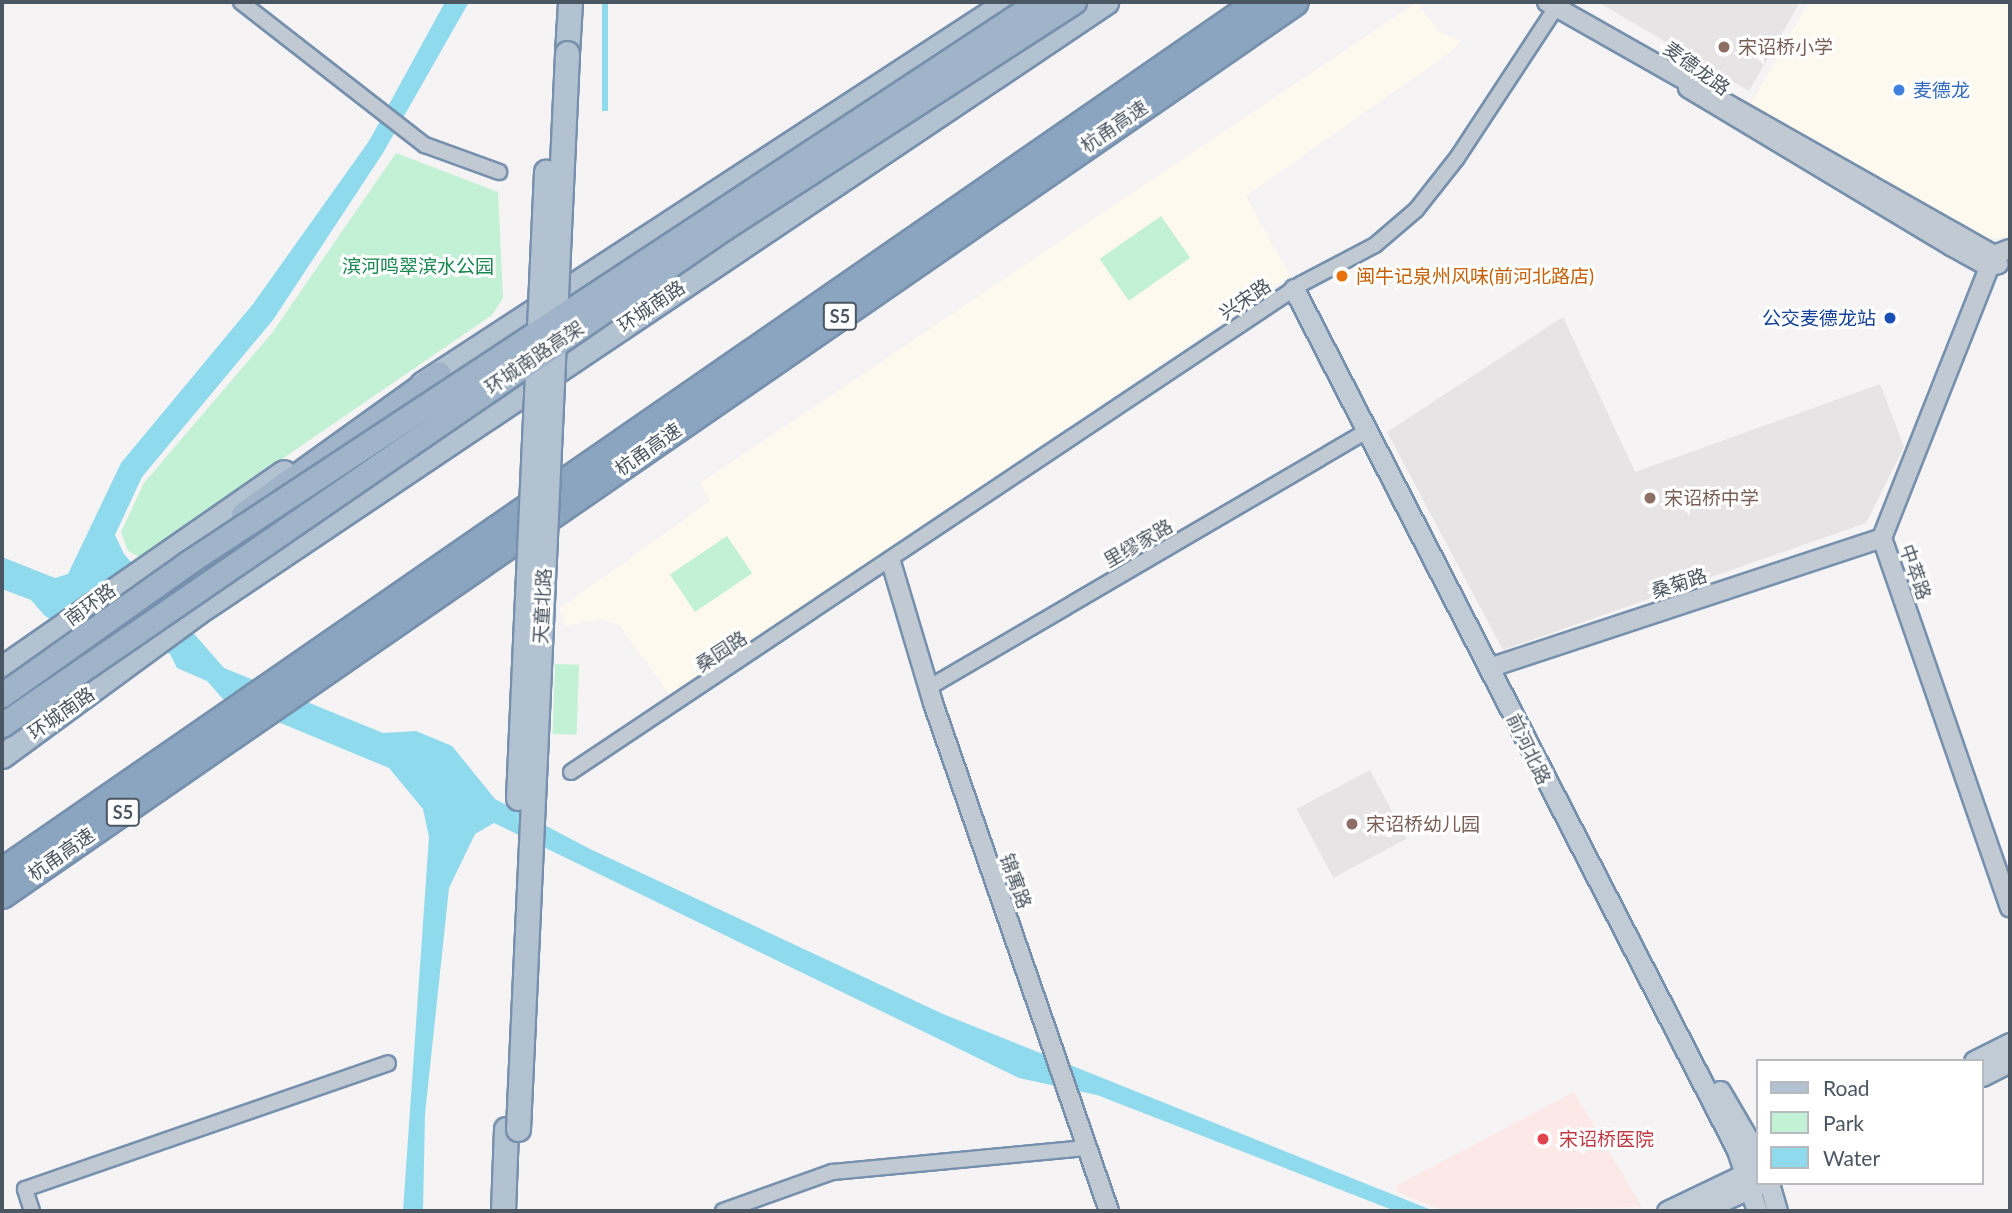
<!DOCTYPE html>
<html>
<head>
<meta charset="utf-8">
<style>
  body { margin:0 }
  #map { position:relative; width:2012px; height:1213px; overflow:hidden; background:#f5f3f3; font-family:Lato,"Noto Sans SC",sans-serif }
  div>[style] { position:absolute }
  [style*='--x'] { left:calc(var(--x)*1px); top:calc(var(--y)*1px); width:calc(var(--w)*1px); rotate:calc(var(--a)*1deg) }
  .commercial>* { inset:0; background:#fdf9ef }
  .education>* { inset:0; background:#e6e4e5; transform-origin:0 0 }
  .medical>* { inset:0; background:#fce8e6 }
  .green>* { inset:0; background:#c3f1d5; transform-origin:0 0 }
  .water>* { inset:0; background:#90daee; transform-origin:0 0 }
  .roads { filter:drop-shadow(2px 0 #7690ad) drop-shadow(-2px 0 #7690ad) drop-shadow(0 2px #7690ad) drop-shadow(0 -2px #7690ad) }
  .minor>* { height:14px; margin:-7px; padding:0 7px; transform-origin:7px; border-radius:7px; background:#c1cad2 }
  .tertiary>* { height:18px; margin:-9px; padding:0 9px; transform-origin:9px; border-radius:9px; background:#c1cad2 }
  .secondary>* { height:19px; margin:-9.5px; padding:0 9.5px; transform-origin:9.5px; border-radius:9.5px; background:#c1cbd6 }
  .primary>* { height:23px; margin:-11.5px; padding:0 11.5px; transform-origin:11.5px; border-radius:11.5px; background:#b3c2d1 }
  .trunk>* { height:23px; margin:-11.5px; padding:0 11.5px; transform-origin:11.5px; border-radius:11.5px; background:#9fb4c9 }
  .motorway>* { height:26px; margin:-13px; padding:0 13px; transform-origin:13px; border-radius:13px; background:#8ba5c1 }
  .bridges { filter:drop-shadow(2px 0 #7690ad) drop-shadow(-2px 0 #7690ad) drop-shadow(0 2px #7690ad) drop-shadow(0 -2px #7690ad) }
  .primary-bridge>* { height:23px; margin:-11.5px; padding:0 11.5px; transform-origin:11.5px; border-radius:11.5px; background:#b3c2d1 }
  .trunk-bridge>* { height:23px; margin:-11.5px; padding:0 11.5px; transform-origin:11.5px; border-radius:11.5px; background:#9fb4c9 }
  .dots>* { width:19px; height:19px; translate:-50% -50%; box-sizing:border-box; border:4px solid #fff; border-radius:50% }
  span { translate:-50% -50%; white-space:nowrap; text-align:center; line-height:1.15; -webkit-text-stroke:6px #fff; paint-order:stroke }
  .shield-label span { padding:2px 5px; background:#fff; border:2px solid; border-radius:5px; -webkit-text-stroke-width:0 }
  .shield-label { font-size:18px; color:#4a5661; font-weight:700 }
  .education-label { font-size:19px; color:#785e54 }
  .left { translate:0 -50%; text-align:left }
  .street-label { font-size:19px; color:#4a5661 }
  .shop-label { font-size:19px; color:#366cbe }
  .park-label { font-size:19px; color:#17864f }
  .food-label { font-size:19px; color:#c56008 }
  .transit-label { font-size:19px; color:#164399 }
  .right { translate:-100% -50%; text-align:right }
  .health-label { font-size:19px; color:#be3a42 }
  .frame { position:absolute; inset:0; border:4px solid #4a5661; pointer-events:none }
  .legend { position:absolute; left:1756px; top:1059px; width:228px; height:126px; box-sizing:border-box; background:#fff; border:2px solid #b7bbc0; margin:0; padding:9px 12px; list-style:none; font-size:21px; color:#4a5661 }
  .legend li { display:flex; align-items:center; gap:14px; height:35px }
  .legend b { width:35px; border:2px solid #b7bbc0 }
</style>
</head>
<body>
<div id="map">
  <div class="commercial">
    <i style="clip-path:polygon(1417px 2px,1439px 32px,1461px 41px,1452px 51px,1246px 196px,1290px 276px,671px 696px,619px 625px,602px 619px,566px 626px,559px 609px,710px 501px,700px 483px)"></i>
    <i style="clip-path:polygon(1809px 2px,2010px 2px,2010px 237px,1981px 239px,1751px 104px)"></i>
  </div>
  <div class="education">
    <i style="clip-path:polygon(1598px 2px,1800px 2px,1749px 91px)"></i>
    <i style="clip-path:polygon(1563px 317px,1635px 472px,1880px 384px,1904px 447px,1866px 523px,1503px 650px,1387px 432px)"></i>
    <i style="left:1370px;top:770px;width:78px;height:83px;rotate:62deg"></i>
  </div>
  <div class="medical">
    <i style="clip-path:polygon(1574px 1092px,1642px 1207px,1444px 1211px,1398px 1192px,1396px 1186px)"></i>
  </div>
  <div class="green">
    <i style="clip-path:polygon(396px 153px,498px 192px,503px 298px,492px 315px,139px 557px,128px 551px,121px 532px,144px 483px,272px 333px)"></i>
    <i style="left:1161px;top:216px;width:51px;height:75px;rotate:55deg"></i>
    <i style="left:727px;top:536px;width:45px;height:69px;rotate:56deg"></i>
    <i style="left:555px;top:664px;width:24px;height:70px;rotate:2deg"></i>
  </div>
  <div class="water">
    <i style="clip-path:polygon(445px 2px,469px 2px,383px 153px,273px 320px,142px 477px,115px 535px,124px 554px,224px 668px,383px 733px,416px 731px,452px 746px,495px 799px,590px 849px,943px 1014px,1434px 1211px,1395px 1211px,1097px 1095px,1019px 1078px,494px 823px,475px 834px,449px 888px,425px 1114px,423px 1211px,403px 1211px,429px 837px,423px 809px,389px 768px,223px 699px,207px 681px,177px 668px,170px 654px,97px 613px,56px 622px,45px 616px,31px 600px,2px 589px,2px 557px,55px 578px,68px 574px,121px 463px,253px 304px,369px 141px)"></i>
    <i style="left:602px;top:2px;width:6px;height:109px"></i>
  </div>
  <div class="roads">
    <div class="minor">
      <i style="--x:241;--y:2;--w:233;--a:37.9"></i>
      <i style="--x:425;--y:145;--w:79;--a:20"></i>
      <i style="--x:928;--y:688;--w:509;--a:-30.35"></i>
      <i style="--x:571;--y:772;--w:878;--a:-33.76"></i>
      <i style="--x:1301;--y:284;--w:84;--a:-27.8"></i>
      <i style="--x:1375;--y:245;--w:54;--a:-40.5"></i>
      <i style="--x:1416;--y:210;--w:66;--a:-51.7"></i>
      <i style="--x:1457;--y:158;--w:181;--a:-56.7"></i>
      <i style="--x:32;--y:1211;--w:23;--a:-108"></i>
      <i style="--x:25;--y:1189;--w:384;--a:-19.1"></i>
      <i style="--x:723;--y:1211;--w:116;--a:-19.7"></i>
      <i style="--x:832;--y:1172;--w:256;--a:-5.4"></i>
    </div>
    <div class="tertiary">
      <i style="--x:1547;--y:2;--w:514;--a:29.51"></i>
      <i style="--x:1994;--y:255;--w:17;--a:-21"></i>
      <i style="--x:1688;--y:88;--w:307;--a:31"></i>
      <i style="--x:1951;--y:246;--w:43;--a:28.9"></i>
      <i style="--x:1989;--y:267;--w:10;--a:-17"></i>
      <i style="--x:1994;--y:255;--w:304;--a:111.6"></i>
      <i style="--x:1882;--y:538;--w:391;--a:70.9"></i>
      <i style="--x:891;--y:562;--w:147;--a:73.4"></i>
      <i style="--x:933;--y:703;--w:538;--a:70.89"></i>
      <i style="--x:1489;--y:668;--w:414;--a:-18.3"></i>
    </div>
    <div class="secondary">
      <i style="--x:1294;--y:289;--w:968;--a:62.77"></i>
      <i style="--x:1737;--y:1150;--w:64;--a:71.8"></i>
      <i style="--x:1974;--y:1061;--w:40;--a:-26.6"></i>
      <i style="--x:1982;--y:1076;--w:31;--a:-27"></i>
      <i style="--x:1720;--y:1091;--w:75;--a:59.7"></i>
      <i style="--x:1769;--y:1183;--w:29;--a:74"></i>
      <i style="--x:1667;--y:1211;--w:100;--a:-25.5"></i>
      <i style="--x:1700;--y:1211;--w:66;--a:-24.2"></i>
    </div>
    <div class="primary">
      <i style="--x:567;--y:53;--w:51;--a:-86.6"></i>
      <i style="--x:422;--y:384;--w:699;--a:-33.14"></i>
      <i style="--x:2;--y:668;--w:343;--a:-34.8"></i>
      <i style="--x:2;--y:756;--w:243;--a:-36.3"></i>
      <i style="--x:198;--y:612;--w:1094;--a:-33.89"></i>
      <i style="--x:503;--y:1211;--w:82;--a:-87.9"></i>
    </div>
    <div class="trunk">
      <i style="--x:243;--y:514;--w:241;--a:-35.7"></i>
    </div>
    <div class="motorway">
      <i style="--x:2;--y:872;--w:1529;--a:-34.69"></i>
      <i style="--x:2;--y:895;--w:1571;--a:-34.63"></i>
    </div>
  </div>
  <div class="bridges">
    <div class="primary-bridge">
      <i style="--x:518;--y:798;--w:627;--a:-87.44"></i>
      <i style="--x:518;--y:1129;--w:1077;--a:-87.39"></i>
    </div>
    <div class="trunk-bridge">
      <i style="--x:2;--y:695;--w:229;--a:-35.4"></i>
      <i style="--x:189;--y:562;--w:1017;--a:-33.41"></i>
      <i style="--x:2;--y:725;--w:877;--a:-34.54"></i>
      <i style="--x:724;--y:228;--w:417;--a:-32.9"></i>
    </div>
  </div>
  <div class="dots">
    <i style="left:1724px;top:47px;background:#8d6e63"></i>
    <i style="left:1899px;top:90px;background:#3f7fe0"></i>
    <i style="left:1342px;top:276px;background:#e8710a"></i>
    <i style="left:1890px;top:318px;background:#1a4fb4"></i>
    <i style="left:1650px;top:498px;background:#8d6e63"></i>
    <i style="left:1352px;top:824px;background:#8d6e63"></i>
    <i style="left:1543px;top:1139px;background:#e0444e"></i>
  </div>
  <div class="shield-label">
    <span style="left:840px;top:316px">S5</span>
    <span style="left:123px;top:812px">S5</span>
  </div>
  <div class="education-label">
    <span class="left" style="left:1738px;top:47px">宋诏桥小学</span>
    <span class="left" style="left:1664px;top:498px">宋诏桥中学</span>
    <span class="left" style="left:1366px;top:824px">宋诏桥幼儿园</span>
  </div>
  <div class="street-label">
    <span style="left:1697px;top:68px;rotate:36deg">麦德龙路</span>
    <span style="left:1114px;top:126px;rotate:-34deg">杭甬高速</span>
    <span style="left:1245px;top:299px;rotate:-34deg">兴宋路</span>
    <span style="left:651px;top:306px;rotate:-34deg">环城南路</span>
    <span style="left:534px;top:357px;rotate:-34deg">环城南路高架</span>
    <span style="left:648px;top:449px;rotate:-35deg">杭甬高速</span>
    <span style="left:1138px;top:543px;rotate:-30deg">里缪家路</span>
    <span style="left:1916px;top:572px;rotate:71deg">中萃路</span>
    <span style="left:1679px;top:583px;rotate:-18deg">桑菊路</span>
    <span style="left:90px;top:604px;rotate:-36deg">南环路</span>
    <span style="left:542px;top:606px;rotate:-87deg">天童北路</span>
    <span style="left:721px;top:651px;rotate:-33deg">桑园路</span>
    <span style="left:61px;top:713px;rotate:-35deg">环城南路</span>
    <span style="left:1529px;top:749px;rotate:64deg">前河北路</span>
    <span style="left:61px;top:854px;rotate:-35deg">杭甬高速</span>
    <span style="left:1016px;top:881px;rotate:70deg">锦寓路</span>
  </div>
  <div class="shop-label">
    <span class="left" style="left:1913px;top:90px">麦德龙</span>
  </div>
  <div class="park-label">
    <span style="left:418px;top:266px">滨河鸣翠滨水公园</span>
  </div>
  <div class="food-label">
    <span class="left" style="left:1356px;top:276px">闽牛记泉州风味(前河北路店)</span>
  </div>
  <div class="transit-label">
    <span class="right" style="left:1876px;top:318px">公交麦德龙站</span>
  </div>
  <div class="health-label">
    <span class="left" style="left:1559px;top:1139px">宋诏桥医院</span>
  </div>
  <div class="frame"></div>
  <ul class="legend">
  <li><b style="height:9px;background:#b3c2d1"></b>Road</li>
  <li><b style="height:19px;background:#c3f1d5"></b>Park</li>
  <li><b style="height:19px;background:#90daee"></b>Water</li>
  </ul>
</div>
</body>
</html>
